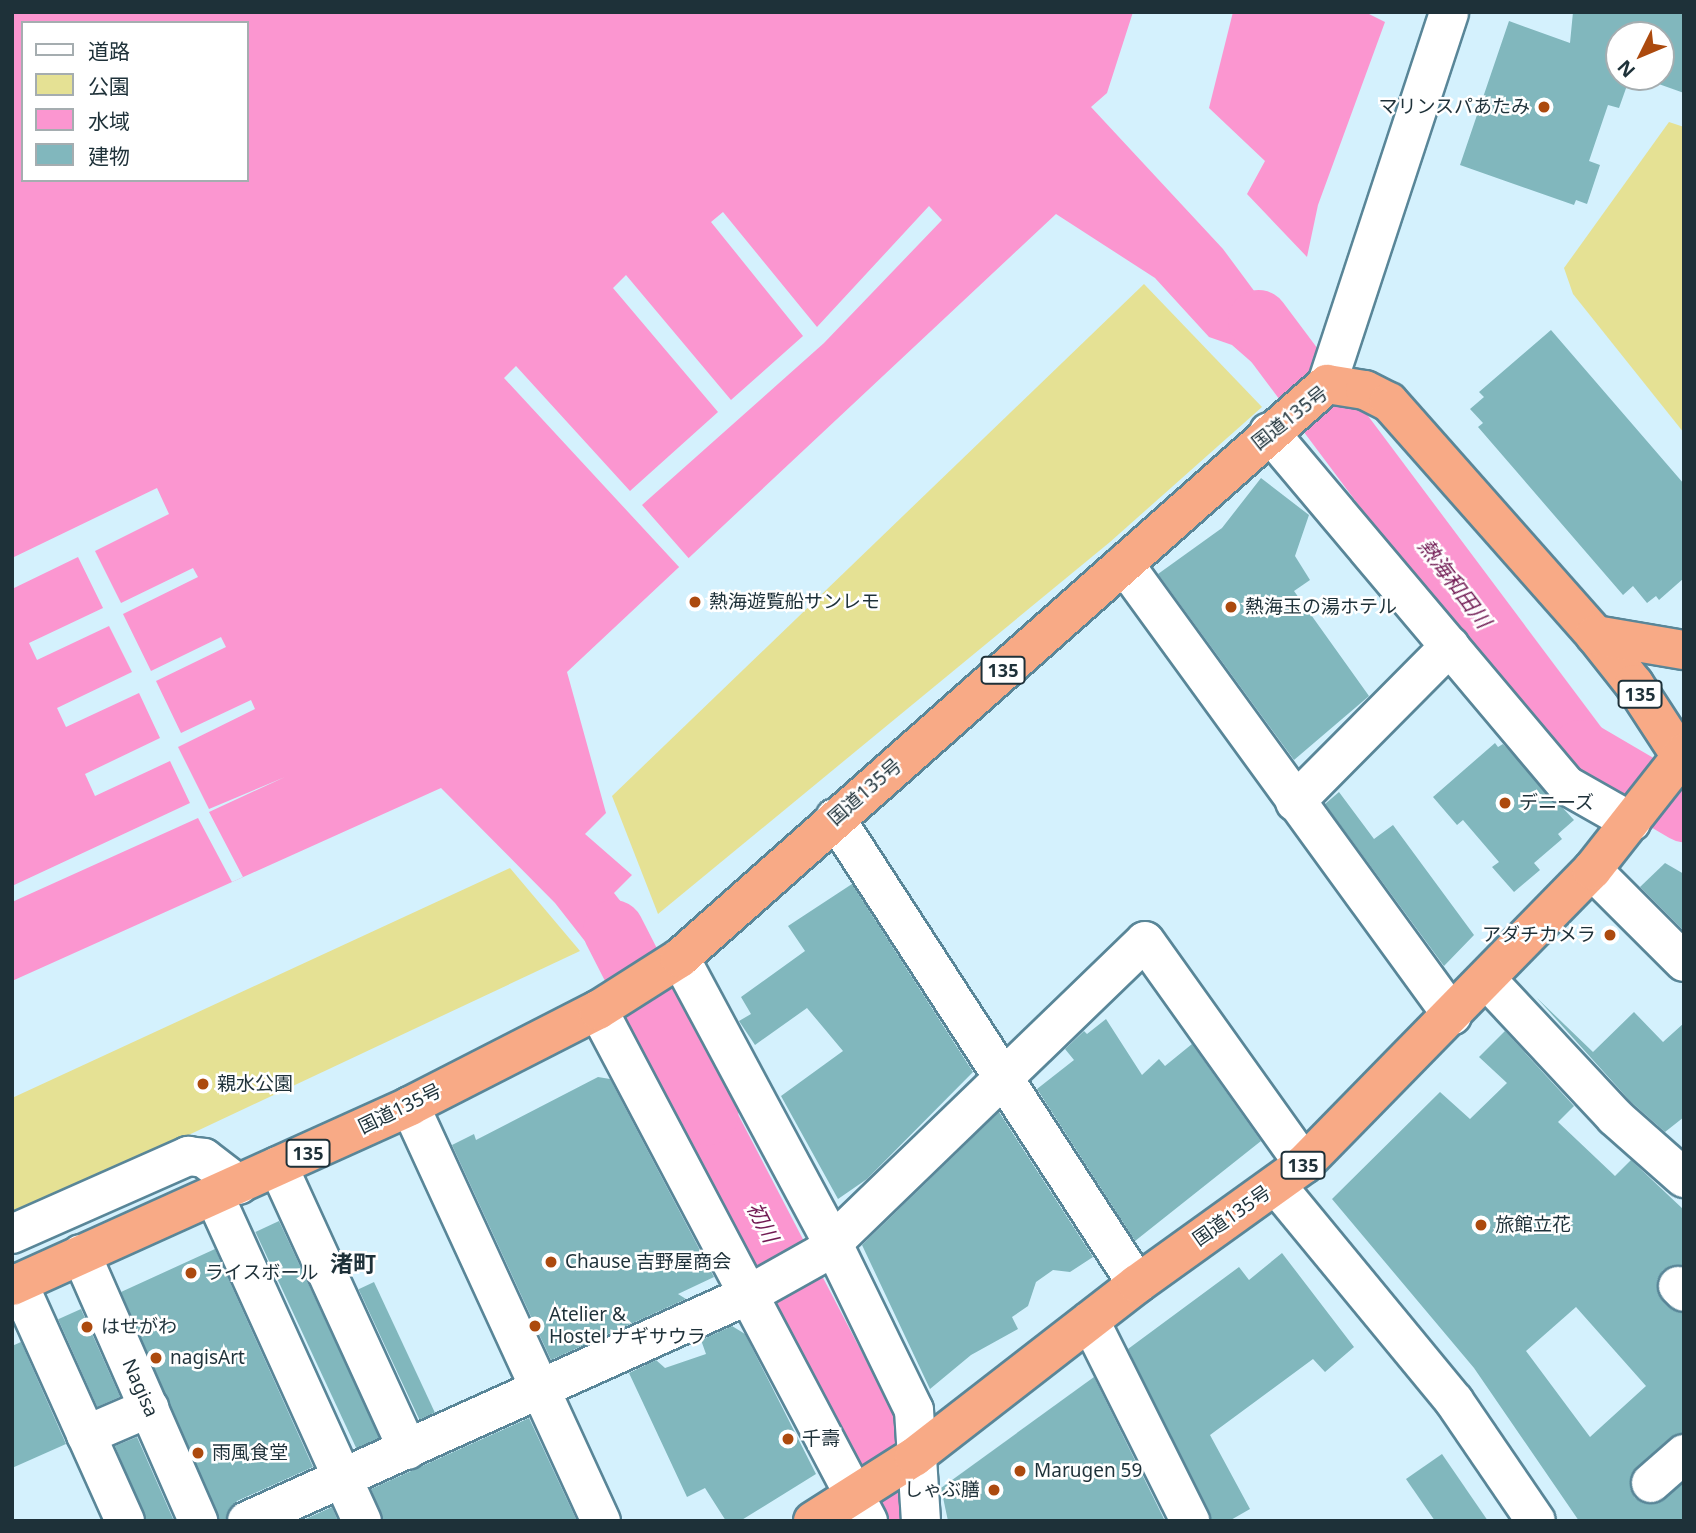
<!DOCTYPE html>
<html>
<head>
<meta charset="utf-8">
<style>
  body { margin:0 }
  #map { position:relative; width:1696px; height:1533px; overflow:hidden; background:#d4f1fd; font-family:"Noto Sans","Noto Sans JP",sans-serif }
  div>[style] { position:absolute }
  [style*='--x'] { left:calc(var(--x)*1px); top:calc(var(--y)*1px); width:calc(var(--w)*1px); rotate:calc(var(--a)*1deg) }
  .green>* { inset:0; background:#e5e194 }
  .water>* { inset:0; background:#fb96d0 }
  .pier>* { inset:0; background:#d4f1fd }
  .river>* { height:61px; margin:-30.5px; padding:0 30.5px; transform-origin:30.5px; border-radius:30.5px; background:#fb96d0 }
  .building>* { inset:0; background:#81b7bd; transform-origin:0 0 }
  .roads { filter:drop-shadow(2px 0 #598698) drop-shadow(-2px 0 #598698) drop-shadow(0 2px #598698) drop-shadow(0 -2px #598698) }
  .minor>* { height:38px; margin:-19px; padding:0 19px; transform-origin:19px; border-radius:19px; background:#fff }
  .highway>* { height:38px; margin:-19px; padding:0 19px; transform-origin:19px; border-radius:19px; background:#f8aa86 }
  .dots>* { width:19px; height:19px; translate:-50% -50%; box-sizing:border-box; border:4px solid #fff; border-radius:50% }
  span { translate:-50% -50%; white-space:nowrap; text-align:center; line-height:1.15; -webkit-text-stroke:5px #fff; paint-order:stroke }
  .shield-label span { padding:2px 5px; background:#fff; border:2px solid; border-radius:5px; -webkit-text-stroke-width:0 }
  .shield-label { font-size:18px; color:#1e3139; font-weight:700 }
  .poi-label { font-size:19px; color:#1e3139 }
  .right { translate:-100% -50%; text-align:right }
  .left { translate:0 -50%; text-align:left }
  .street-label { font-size:19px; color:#1e3139 }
  .water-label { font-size:21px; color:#711a53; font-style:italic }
  .quarter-label { font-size:23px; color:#1e3139; font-weight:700 }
  .frame { position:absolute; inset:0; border:14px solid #1e3139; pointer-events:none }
  .legend { position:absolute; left:21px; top:21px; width:228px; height:161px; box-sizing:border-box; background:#fff; border:2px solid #a5adb0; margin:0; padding:9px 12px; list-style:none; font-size:21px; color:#1e3139 }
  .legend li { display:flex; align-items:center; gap:14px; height:35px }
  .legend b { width:35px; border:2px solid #a5adb0 }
  .north { position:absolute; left:1605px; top:21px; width:70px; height:70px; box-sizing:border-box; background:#fff; border:2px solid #a5adb0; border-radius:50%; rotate:227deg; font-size:19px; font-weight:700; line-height:28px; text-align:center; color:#1e3139 }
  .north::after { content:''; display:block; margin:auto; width:24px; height:32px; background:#ac4a0e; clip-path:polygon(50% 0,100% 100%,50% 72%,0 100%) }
</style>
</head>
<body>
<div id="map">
  <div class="green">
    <i style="clip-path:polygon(1669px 122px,1684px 127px,1684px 433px,1573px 294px,1564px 268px)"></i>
    <i style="clip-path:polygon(1144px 284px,1262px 407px,1110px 542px,658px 914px,612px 796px)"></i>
    <i style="clip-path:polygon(510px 868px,580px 951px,12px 1218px,12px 1098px)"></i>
  </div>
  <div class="water">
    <i style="clip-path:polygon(evenodd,12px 12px,1133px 12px,1107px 93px,1091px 107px,1223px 249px,1301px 354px,1273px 381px,1232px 345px,1209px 337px,1155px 278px,1056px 214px,567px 672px,606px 813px,585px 834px,632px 875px,614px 893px,640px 926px,595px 954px,555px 903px,441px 788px,12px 981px,12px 12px,23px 23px,247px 23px,247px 180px,23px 180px,23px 23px)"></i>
    <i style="clip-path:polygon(1233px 12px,1365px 12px,1385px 22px,1318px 205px,1307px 257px,1247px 194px,1265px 161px,1209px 108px)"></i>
    <i style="clip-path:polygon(691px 1024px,896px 1418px,915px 1521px,878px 1521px,642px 1055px)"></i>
  </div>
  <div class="pier">
    <i style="clip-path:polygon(929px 206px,942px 220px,824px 343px,642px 505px,692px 562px,680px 568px,504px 378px,516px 366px,630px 491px,718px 412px,613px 288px,626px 275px,731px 400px,803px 336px,711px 222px,723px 212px,817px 327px)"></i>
    <i style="clip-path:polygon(157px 488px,169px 514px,95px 551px,121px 603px,193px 568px,198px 577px,123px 614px,151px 671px,221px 637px,226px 647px,156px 681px,181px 733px,251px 700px,255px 709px,178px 747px,209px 809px,285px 777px,209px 812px,243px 877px,232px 882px,198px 818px,12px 902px,12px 886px,190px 803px,170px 761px,95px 796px,85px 774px,160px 738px,139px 693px,66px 727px,57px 708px,132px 672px,109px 626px,37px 660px,29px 643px,103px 608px,78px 557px,12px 589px,12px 558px)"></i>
  </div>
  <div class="river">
    <i style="--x:1258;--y:320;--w:537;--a:53.17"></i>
    <i style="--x:1580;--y:750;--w:121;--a:30.4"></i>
    <i style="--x:613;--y:930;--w:207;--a:62.9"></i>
  </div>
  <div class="building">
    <i style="clip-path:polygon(1573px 12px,1684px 12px,1684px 93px,1639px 77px,1661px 77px,1661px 35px,1619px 35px,1619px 77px,1630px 77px,1619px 108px,1608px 105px,1589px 161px,1600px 165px,1587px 204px,1576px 200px,1574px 205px,1460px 165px,1509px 21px,1570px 43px)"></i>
    <i style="clip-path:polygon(1551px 330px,1684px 484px,1684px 578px,1659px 600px,1656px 596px,1647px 603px,1633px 586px,1623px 595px,1478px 427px,1483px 423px,1470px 409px,1484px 397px,1479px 392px)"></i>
    <i style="clip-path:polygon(1261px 478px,1309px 515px,1295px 556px,1310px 580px,1294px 591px,1369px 696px,1294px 760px,1158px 574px,1222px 528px)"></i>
    <i style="clip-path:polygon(1495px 743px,1498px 747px,1503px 744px,1574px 820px,1558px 834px,1562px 839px,1534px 863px,1540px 870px,1514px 892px,1492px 867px,1499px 862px,1463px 820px,1457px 825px,1433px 797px)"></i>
    <i style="clip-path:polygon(1339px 792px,1374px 839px,1393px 825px,1474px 935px,1444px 966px,1325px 804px)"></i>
    <i style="clip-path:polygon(1665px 863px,1684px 874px,1684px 931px,1640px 887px)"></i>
    <i style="clip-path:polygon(852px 884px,973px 1072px,867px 1179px,838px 1199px,781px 1096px,843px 1051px,807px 1008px,755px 1045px,739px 1021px,751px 1014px,741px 997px,805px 951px,788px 926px)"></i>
    <i style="clip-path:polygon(1537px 998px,1593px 1052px,1634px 1012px,1663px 1042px,1684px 1023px,1684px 1117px,1665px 1132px,1630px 1101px)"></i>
    <i style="clip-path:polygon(1106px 1019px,1142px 1075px,1159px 1059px,1165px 1066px,1192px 1044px,1261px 1141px,1135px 1241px,1037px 1089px,1074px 1060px,1065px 1049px,1084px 1031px,1087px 1034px)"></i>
    <i style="clip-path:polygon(evenodd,1505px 1031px,1574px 1106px,1558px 1122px,1615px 1176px,1631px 1160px,1684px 1210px,1684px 1265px,1663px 1270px,1657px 1281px,1663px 1301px,1684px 1313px,1684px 1433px,1670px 1438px,1637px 1467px,1630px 1487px,1635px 1498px,1655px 1504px,1684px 1483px,1684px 1521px,1579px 1521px,1474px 1368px,1332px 1199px,1440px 1092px,1470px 1119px,1507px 1083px,1479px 1057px,1505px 1031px,1576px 1307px,1646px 1386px,1590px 1437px,1526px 1351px,1576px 1307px)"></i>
    <i style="clip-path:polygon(598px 1077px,610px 1079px,714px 1277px,678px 1294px,686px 1299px,551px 1360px,452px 1145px,474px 1134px,476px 1140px)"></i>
    <i style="clip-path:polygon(999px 1112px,1093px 1257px,1070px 1272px,1053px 1270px,1036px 1282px,1028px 1306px,1012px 1317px,1018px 1329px,971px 1355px,930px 1389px,862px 1245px)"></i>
    <i style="left:279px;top:1221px;width:239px;height:26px;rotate:65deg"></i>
    <i style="clip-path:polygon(215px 1249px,313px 1467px,237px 1501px,225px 1521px,219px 1521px,121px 1292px)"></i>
    <i style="clip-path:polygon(1282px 1253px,1354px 1347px,1325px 1372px,1313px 1359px,1210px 1435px,1250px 1509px,1229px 1521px,1212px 1521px,1128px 1349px,1239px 1267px,1249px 1280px)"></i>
    <i style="left:374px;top:1282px;width:144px;height:17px;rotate:65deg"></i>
    <i style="left:81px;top:1309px;width:96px;height:25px;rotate:66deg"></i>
    <i style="clip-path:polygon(732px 1326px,745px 1334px,816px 1474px,740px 1521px,726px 1521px,705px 1488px,687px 1497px,629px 1373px,656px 1360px,665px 1368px,706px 1354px,701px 1340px)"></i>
    <i style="clip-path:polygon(21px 1342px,66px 1444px,12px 1468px,12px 1346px)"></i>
    <i style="clip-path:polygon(1094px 1377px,1165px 1521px,948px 1521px,941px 1488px)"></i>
    <i style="clip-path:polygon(529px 1418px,577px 1521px,383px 1521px,371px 1489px)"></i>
    <i style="clip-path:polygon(137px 1437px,174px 1521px,146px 1521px,115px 1446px)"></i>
    <i style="clip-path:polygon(1442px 1454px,1488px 1521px,1435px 1521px,1406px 1479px)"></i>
    <i style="clip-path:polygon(332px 1507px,338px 1521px,301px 1521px)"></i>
  </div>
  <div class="roads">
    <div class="minor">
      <i style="--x:1327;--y:384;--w:391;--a:-71.8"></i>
      <i style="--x:1269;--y:432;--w:461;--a:49.9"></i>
      <i style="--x:1566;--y:785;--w:75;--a:29.6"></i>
      <i style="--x:1124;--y:564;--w:558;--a:53.97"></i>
      <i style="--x:1295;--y:802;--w:220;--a:-45.2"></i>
      <i style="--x:835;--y:818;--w:555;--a:57.05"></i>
      <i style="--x:1592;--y:870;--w:130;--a:45"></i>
      <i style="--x:680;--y:958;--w:322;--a:61.8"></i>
      <i style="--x:832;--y:1242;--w:187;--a:64"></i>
      <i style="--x:914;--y:1410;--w:111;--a:86.4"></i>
      <i style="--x:1487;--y:980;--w:187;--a:46.9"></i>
      <i style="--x:1615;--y:1117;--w:92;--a:41.5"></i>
      <i style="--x:598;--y:1010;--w:578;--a:62.15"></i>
      <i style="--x:410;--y:1106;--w:457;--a:65.3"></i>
      <i style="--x:278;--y:1166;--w:312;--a:65.4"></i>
      <i style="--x:1276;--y:1185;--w:280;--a:50.5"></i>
      <i style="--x:1454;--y:1401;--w:145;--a:55.7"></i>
      <i style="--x:214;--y:1195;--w:358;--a:65.6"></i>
      <i style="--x:12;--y:1234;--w:193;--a:-23.9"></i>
      <i style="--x:188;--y:1156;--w:16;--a:7"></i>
      <i style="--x:204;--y:1158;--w:44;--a:37.6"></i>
      <i style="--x:81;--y:1254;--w:292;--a:66.3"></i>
      <i style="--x:18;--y:1283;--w:261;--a:65.8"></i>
      <i style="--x:1678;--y:1286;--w:8;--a:45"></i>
      <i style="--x:1090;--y:1321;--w:224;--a:63.4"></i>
      <i style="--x:86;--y:1435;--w:69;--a:-23.2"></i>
      <i style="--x:1651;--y:1483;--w:44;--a:-41.3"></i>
      <i style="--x:247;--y:1521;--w:550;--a:-24.28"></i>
      <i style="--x:748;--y:1295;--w:84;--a:-29.3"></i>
      <i style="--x:821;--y:1254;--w:450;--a:-44"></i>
      <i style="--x:1145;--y:941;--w:274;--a:54.5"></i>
    </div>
    <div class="highway">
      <i style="--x:1595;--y:635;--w:63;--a:51.5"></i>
      <i style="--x:1634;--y:684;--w:86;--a:56.9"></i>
      <i style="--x:12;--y:1286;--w:437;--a:-24.3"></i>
      <i style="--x:410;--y:1106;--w:211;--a:-27.1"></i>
      <i style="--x:598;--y:1010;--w:97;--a:-32.4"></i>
      <i style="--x:680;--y:958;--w:865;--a:-41.58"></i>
      <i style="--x:1327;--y:384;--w:38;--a:9"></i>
      <i style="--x:1365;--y:390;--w:27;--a:27"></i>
      <i style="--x:1389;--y:402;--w:311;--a:48.5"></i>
      <i style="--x:1595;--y:635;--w:90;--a:9.6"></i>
      <i style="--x:813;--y:1521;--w:120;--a:-32.4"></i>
      <i style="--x:914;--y:1457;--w:282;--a:-37.8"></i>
      <i style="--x:1137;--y:1284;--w:206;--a:-35.7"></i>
      <i style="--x:1304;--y:1164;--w:412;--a:-45.6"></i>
      <i style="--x:1592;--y:870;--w:149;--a:-51.8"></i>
    </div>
  </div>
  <div class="dots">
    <i style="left:1544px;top:107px;background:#ac4a0e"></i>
    <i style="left:695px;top:602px;background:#ac4a0e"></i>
    <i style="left:1231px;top:607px;background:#ac4a0e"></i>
    <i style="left:1505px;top:803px;background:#ac4a0e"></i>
    <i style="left:1610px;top:935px;background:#ac4a0e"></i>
    <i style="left:203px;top:1084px;background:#ac4a0e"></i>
    <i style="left:1481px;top:1225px;background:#ac4a0e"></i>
    <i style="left:551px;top:1262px;background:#ac4a0e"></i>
    <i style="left:191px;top:1273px;background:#ac4a0e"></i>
    <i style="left:535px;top:1326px;background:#ac4a0e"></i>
    <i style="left:87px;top:1327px;background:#ac4a0e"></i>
    <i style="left:156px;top:1358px;background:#ac4a0e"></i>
    <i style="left:788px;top:1439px;background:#ac4a0e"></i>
    <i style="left:198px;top:1453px;background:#ac4a0e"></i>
    <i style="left:1020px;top:1471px;background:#ac4a0e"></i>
    <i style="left:994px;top:1490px;background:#ac4a0e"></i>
  </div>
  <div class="shield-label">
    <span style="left:1003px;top:670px">135</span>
    <span style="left:1640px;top:694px">135</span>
    <span style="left:308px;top:1153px">135</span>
    <span style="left:1303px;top:1165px">135</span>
  </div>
  <div class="poi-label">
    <span class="right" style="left:1530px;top:107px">マリンスパあたみ</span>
    <span class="left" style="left:709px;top:602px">熱海遊覧船サンレモ</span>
    <span class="left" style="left:1245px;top:607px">熱海玉の湯ホテル</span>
    <span class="left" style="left:1519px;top:803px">デニーズ</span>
    <span class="right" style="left:1596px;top:935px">アダチカメラ</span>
    <span class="left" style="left:217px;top:1084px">親水公園</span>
    <span class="left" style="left:1495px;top:1225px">旅館立花</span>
    <span class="left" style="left:565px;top:1262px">Chause 吉野屋商会</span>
    <span class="left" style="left:205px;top:1273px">ライスボール</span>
    <span class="left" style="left:549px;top:1326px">Atelier &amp;<br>Hostel ナギサウラ</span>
    <span class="left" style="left:101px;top:1327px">はせがわ</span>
    <span class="left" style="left:170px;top:1358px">nagisArt</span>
    <span class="left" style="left:802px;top:1439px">千壽</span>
    <span class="left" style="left:212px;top:1453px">雨風食堂</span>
    <span class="left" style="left:1034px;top:1471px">Marugen 59</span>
    <span class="right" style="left:980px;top:1490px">しゃぶ膳</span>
  </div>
  <div class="street-label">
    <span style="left:1290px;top:418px;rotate:-38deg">国道135号</span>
    <span style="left:865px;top:792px;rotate:-41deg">国道135号</span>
    <span style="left:400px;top:1109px;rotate:-26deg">国道135号</span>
    <span style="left:1232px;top:1216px;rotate:-35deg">国道135号</span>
    <span style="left:140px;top:1388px;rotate:66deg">Nagisa</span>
  </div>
  <div class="water-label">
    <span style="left:1455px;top:583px;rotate:53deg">熱海和田川</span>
    <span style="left:763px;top:1222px;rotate:63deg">初川</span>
  </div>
  <div class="quarter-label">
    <span style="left:353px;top:1263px">渚町</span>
  </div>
  <div class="frame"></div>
  <ul class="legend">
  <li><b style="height:9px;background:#fff"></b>道路</li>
  <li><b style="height:19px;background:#e5e194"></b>公園</li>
  <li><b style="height:19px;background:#fb96d0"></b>水域</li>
  <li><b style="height:19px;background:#81b7bd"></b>建物</li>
  </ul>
  <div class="north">N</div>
</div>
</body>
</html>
